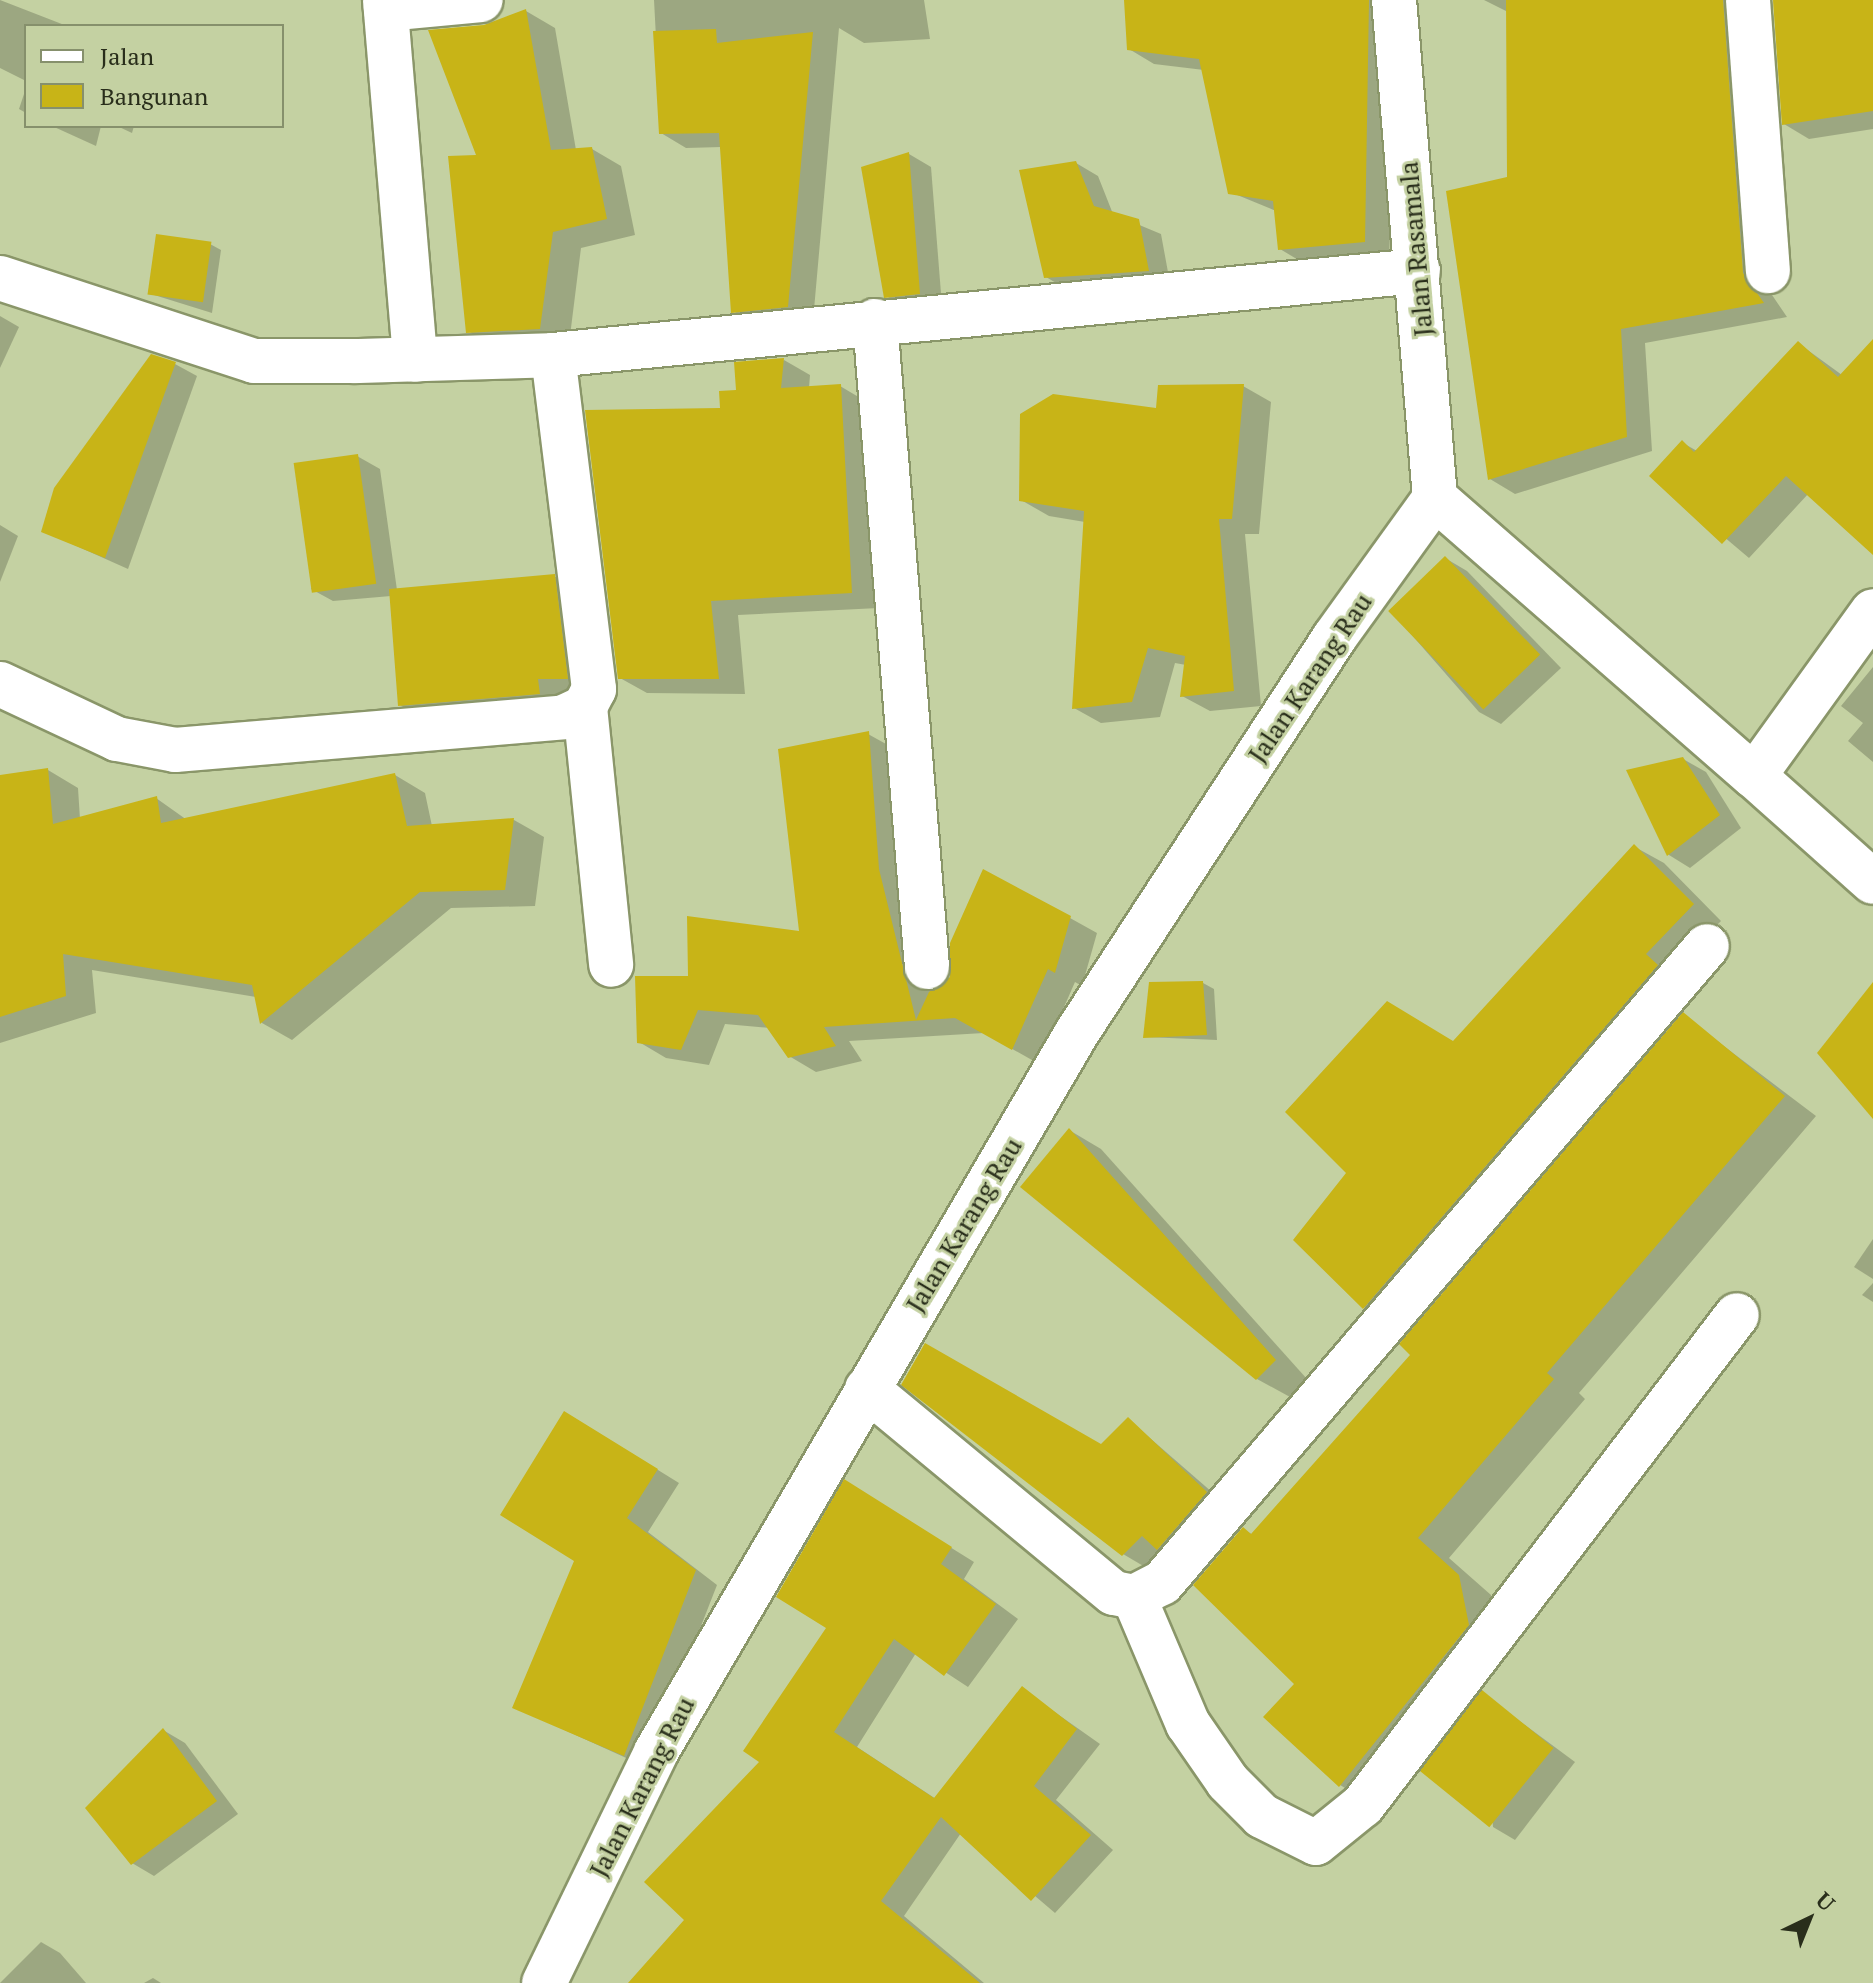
<!DOCTYPE html>
<html>
<head>
<meta charset="utf-8">
<style>
  body { margin:0 }
  #map { position:relative; width:1873px; height:1983px; overflow:hidden; background:#c4d1a2; font-family:"PT Serif",serif }
  div>[style] { position:absolute }
  [style*='--x'] { left:calc(var(--x)*1px); top:calc(var(--y)*1px); width:calc(var(--w)*1px); rotate:calc(var(--a)*1deg) }
  .shadow>* { inset:0; background:#0003 }
  .building>* { inset:0; background:#c8b417; transform-origin:0 0 }
  .roads { filter:drop-shadow(2px 0 #8a9669) drop-shadow(-2px 0 #8a9669) drop-shadow(0 2px #8a9669) drop-shadow(0 -2px #8a9669) }
  .street>* { height:44px; margin:-22px; padding:0 22px; transform-origin:22px; border-radius:22px; background:#fff }
  .secondary>* { height:44px; margin:-22px; padding:0 22px; transform-origin:22px; border-radius:22px; background:#fff }
  span { translate:-50% -50%; white-space:nowrap; text-align:center; line-height:1.15; -webkit-text-stroke:6px #c4d1a2; paint-order:stroke }
  .street-label { font-size:26px; color:#292e1b }
  .legend { position:absolute; left:24px; top:24px; width:260px; height:104px; box-sizing:border-box; background:#c4d1a2; border:2px solid #86906c; margin:0; padding:10px 14px; list-style:none; font-size:24px; color:#292e1b }
  .legend li { display:flex; align-items:center; gap:16px; height:40px }
  .legend b { width:40px; border:2px solid #86906c }
  .north { position:absolute; left:1769px; top:1879px; width:80px; height:80px; -webkit-text-stroke:6px #c4d1a2; paint-order:stroke; rotate:43deg; font-size:22px; font-weight:700; line-height:32px; text-align:center; color:#292e1b }
  .north::after { content:''; display:block; margin:auto; width:28px; height:36px; background:#292e1b; clip-path:polygon(50% 0,100% 100%,50% 72%,0 100%) }
</style>
</head>
<body>
<div id="map">
  <div class="shadow">
    <i style="clip-path:polygon(0 0,67px 26px,26px 26px,26px 81px,0 68px)"></i>
    <i style="clip-path:polygon(654px 0,924px 0,930px 39px,864px 43px,839px 28px,813px 321px,758px 326px,733px 311px,722px 147px,686px 148px,661px 133px)"></i>
    <i style="clip-path:polygon(1126px 0,1389px 0,1398px 72px,1389px 256px,1305px 264px,1280px 249px,1276px 211px,1230px 192px,1204px 70px,1154px 64px,1129px 49px)"></i>
    <i style="clip-path:polygon(1484px 0,1756px 0,1768px 289px,1787px 317px,1645px 343px,1652px 451px,1515px 494px,1490px 479px,1509px 178px,1508px 12px)"></i>
    <i style="clip-path:polygon(1775px 0,1873px 0,1873px 129px,1809px 139px,1784px 124px)"></i>
    <i style="clip-path:polygon(526px 11px,555px 28px,576px 150px,592px 149px,621px 166px,635px 235px,581px 248px,569px 344px,497px 348px,468px 331px,485px 27px)"></i>
    <i style="clip-path:polygon(26px 88px,26px 113px,19px 109px)"></i>
    <i style="clip-path:polygon(52px 126px,101px 126px,96px 146px)"></i>
    <i style="clip-path:polygon(117px 126px,134px 126px,132px 133px)"></i>
    <i style="clip-path:polygon(909px 154px,931px 167px,942px 306px,908px 309px,886px 296px)"></i>
    <i style="clip-path:polygon(1076px 163px,1098px 176px,1113px 214px,1161px 234px,1170px 283px,1068px 290px,1046px 277px)"></i>
    <i style="clip-path:polygon(210px 244px,221px 250px,212px 313px,151px 294px)"></i>
    <i style="clip-path:polygon(0 316px,19px 327px,0 368px)"></i>
    <i style="clip-path:polygon(1873px 342px,1873px 552px,1809px 493px,1749px 558px,1652px 476px,1683px 443px,1697px 451px,1798px 343px,1842px 375px)"></i>
    <i style="clip-path:polygon(784px 360px,810px 375px,809px 388px,840px 386px,867px 402px,879px 608px,738px 615px,745px 694px,647px 693px,620px 678px,722px 410px)"></i>
    <i style="clip-path:polygon(175px 364px,197px 376px,128px 569px,43px 531px)"></i>
    <i style="clip-path:polygon(1243px 386px,1271px 402px,1259px 534px,1245px 534px,1261px 706px,1210px 711px,1182px 696px,1186px 665px,1175px 663px,1160px 717px,1101px 723px,1074px 708px,1085px 522px,1049px 516px,1021px 500px,1158px 411px)"></i>
    <i style="clip-path:polygon(357px 456px,380px 469px,397px 590px,554px 576px,587px 595px,599px 696px,432px 724px,400px 705px,391px 596px,333px 601px,311px 589px)"></i>
    <i style="clip-path:polygon(0 525px,18px 536px,0 582px)"></i>
    <i style="clip-path:polygon(1445px 558px,1467px 571px,1561px 668px,1501px 724px,1479px 712px,1390px 610px)"></i>
    <i style="clip-path:polygon(1873px 667px,1873px 762px,1848px 741px,1863px 723px,1841px 706px)"></i>
    <i style="clip-path:polygon(868px 734px,895px 749px,905px 886px,932px 992px,1070px 918px,1097px 933px,1082px 986px,1075px 982px,1039px 1064px,984px 1033px,849px 1041px,862px 1061px,816px 1072px,789px 1056px,770px 1028px,725px 1024px,709px 1065px,666px 1058px,639px 1042px,690px 978px,801px 933px)"></i>
    <i style="clip-path:polygon(1683px 759px,1706px 772px,1741px 828px,1690px 868px,1669px 855px,1629px 771px)"></i>
    <i style="clip-path:polygon(48px 770px,78px 788px,80px 819px,156px 798px,187px 820px,395px 775px,425px 793px,432px 826px,514px 820px,544px 837px,535px 906px,451px 908px,292px 1040px,262px 1023px,256px 997px,92px 970px,96px 1013px,0 1043px,0 777px)"></i>
    <i style="clip-path:polygon(1635px 847px,1664px 863px,1721px 921px,1673px 971px,1393px 1324px,1365px 1308px,1295px 1240px)"></i>
    <i style="clip-path:polygon(1203px 983px,1214px 989px,1217px 1040px,1145px 1037px)"></i>
    <i style="clip-path:polygon(1683px 1015px,1816px 1116px,1579px 1393px,1585px 1399px,1449px 1558px,1491px 1595px,1501px 1644px,1372px 1804px,1340px 1785px,1243px 1529px,1253px 1535px,1413px 1355px)"></i>
    <i style="clip-path:polygon(1069px 1130px,1101px 1149px,1307px 1379px,1290px 1397px,1257px 1379px)"></i>
    <i style="clip-path:polygon(1873px 1239px,1873px 1279px,1854px 1267px)"></i>
    <i style="clip-path:polygon(1873px 1283px,1873px 1302px,1862px 1295px)"></i>
    <i style="clip-path:polygon(1128px 1419px,1228px 1506px,1145px 1567px,1123px 1554px,1101px 1446px)"></i>
    <i style="clip-path:polygon(587px 1426px,679px 1483px,648px 1532px,717px 1585px,646px 1767px,514px 1707px,576px 1560px)"></i>
    <i style="clip-path:polygon(868px 1496px,974px 1562px,964px 1579px,1018px 1619px,968px 1687px,916px 1653px,857px 1747px,936px 1799px,1022px 1689px,1100px 1744px,1056px 1800px,1113px 1850px,1055px 1913px,961px 1833px,904px 1916px,984px 1983px,631px 1983px,687px 1920px,829px 1628px)"></i>
    <i style="clip-path:polygon(1482px 1693px,1575px 1762px,1515px 1840px,1493px 1827px)"></i>
    <i style="clip-path:polygon(163px 1730px,185px 1743px,238px 1814px,154px 1876px,132px 1863px)"></i>
    <i style="clip-path:polygon(41px 1942px,60px 1953px,86px 1983px,0 1983px)"></i>
    <i style="clip-path:polygon(153px 1978px,161px 1983px,144px 1983px)"></i>
  </div>
  <div class="building">
    <i style="clip-path:polygon(1124px 0,1369px 0,1365px 242px,1278px 250px,1273px 201px,1228px 194px,1199px 59px,1127px 50px)"></i>
    <i style="clip-path:polygon(1506px 0,1723px 0,1743px 273px,1764px 303px,1621px 329px,1627px 437px,1488px 480px,1446px 191px,1507px 177px)"></i>
    <i style="clip-path:polygon(1773px 0,1873px 0,1873px 111px,1782px 125px)"></i>
    <i style="clip-path:polygon(526px 9px,551px 150px,592px 147px,607px 219px,553px 232px,540px 329px,466px 333px,448px 156px,476px 155px,428px 30px,484px 25px)"></i>
    <i style="clip-path:polygon(716px 29px,717px 43px,813px 32px,788px 307px,731px 313px,719px 133px,659px 134px,653px 31px)"></i>
    <i style="clip-path:polygon(909px 152px,920px 294px,884px 298px,861px 167px)"></i>
    <i style="clip-path:polygon(1076px 161px,1094px 206px,1139px 219px,1149px 271px,1044px 278px,1019px 170px)"></i>
    <i style="left:156px;top:234px;width:56px;height:61px;rotate:8deg"></i>
    <i style="clip-path:polygon(1873px 339px,1873px 555px,1786px 476px,1722px 544px,1649px 476px,1682px 440px,1694px 452px,1798px 341px,1838px 377px)"></i>
    <i style="clip-path:polygon(151px 354px,176px 362px,105px 558px,41px 532px,54px 488px)"></i>
    <i style="clip-path:polygon(784px 358px,781px 388px,841px 384px,852px 593px,711px 601px,719px 679px,618px 679px,585px 410px,720px 408px,719px 391px,736px 390px,734px 362px)"></i>
    <i style="clip-path:polygon(1244px 384px,1232px 519px,1219px 519px,1234px 691px,1180px 697px,1185px 656px,1148px 648px,1132px 702px,1072px 709px,1084px 511px,1019px 501px,1020px 414px,1053px 394px,1156px 408px,1158px 385px)"></i>
    <i style="left:358px;top:454px;width:131px;height:65px;rotate:82deg"></i>
    <i style="left:1445px;top:556px;width:137px;height:79px;rotate:46deg"></i>
    <i style="clip-path:polygon(555px 574px,568px 679px,538px 679px,540px 694px,398px 706px,389px 589px)"></i>
    <i style="clip-path:polygon(869px 731px,879px 869px,916px 1020px,929px 992px,950px 977px,950px 943px,983px 869px,1071px 916px,1055px 973px,1048px 969px,1012px 1050px,955px 1018px,824px 1027px,836px 1046px,788px 1058px,758px 1015px,698px 1010px,681px 1050px,637px 1043px,635px 976px,688px 976px,687px 916px,799px 931px,778px 749px)"></i>
    <i style="clip-path:polygon(1683px 757px,1720px 815px,1667px 856px,1626px 770px)"></i>
    <i style="clip-path:polygon(48px 768px,53px 824px,157px 796px,161px 823px,395px 773px,407px 826px,514px 818px,505px 890px,420px 892px,260px 1024px,252px 985px,63px 954px,66px 996px,0 1017px,0 775px)"></i>
    <i style="clip-path:polygon(1634px 844px,1694px 904px,1646px 954px,1658px 965px,1363px 1309px,1293px 1240px,1346px 1173px,1285px 1112px,1387px 1001px,1453px 1041px)"></i>
    <i style="clip-path:polygon(1203px 981px,1207px 1035px,1143px 1038px,1149px 982px)"></i>
    <i style="clip-path:polygon(1873px 982px,1873px 1119px,1817px 1053px)"></i>
    <i style="clip-path:polygon(1683px 1012px,1785px 1096px,1547px 1373px,1554px 1379px,1418px 1538px,1459px 1575px,1469px 1625px,1339px 1787px,1263px 1717px,1294px 1684px,1193px 1585px,1243px 1527px,1251px 1534px,1410px 1355px,1399px 1344px)"></i>
    <i style="clip-path:polygon(1069px 1128px,1276px 1360px,1256px 1380px,1020px 1187px)"></i>
    <i style="clip-path:polygon(925px 1343px,1101px 1444px,1128px 1417px,1207px 1492px,1157px 1550px,1142px 1536px,1122px 1556px,901px 1385px)"></i>
    <i style="clip-path:polygon(564px 1411px,658px 1469px,627px 1518px,696px 1570px,624px 1756px,512px 1708px,574px 1561px,500px 1515px)"></i>
    <i style="clip-path:polygon(844px 1479px,952px 1547px,941px 1564px,996px 1604px,944px 1676px,894px 1639px,834px 1732px,934px 1798px,1022px 1686px,1077px 1729px,1034px 1786px,1091px 1835px,1031px 1901px,941px 1817px,881px 1901px,980px 1983px,628px 1983px,684px 1920px,644px 1882px,759px 1762px,743px 1751px,826px 1628px,776px 1597px)"></i>
    <i style="left:1482px;top:1690px;width:92px;height:102px;rotate:39deg"></i>
    <i style="clip-path:polygon(163px 1728px,217px 1801px,131px 1865px,85px 1808px)"></i>
  </div>
  <div class="roads">
    <div class="street">
      <i style="--x:385;--y:0;--w:361;--a:85.2"></i>
      <i style="--x:1748;--y:0;--w:272;--a:85.8"></i>
      <i style="--x:386;--y:9;--w:95;--a:-5.4"></i>
      <i style="--x:0;--y:278;--w:267;--a:18.1"></i>
      <i style="--x:254;--y:361;--w:102;--a:0"></i>
      <i style="--x:356;--y:361;--w:197;--a:-1.7"></i>
      <i style="--x:553;--y:355;--w:869;--a:-5.55"></i>
      <i style="--x:875;--y:321;--w:648;--a:85.4"></i>
      <i style="--x:553;--y:355;--w:337;--a:83"></i>
      <i style="--x:594;--y:689;--w:20;--a:117"></i>
      <i style="--x:585;--y:707;--w:259;--a:84.2"></i>
      <i style="--x:1435;--y:498;--w:423;--a:41.1"></i>
      <i style="--x:1754;--y:776;--w:203;--a:-54.2"></i>
      <i style="--x:0;--y:684;--w:129;--a:25.2"></i>
      <i style="--x:117;--y:739;--w:59;--a:10.7"></i>
      <i style="--x:175;--y:750;--w:390;--a:-4.8"></i>
      <i style="--x:564;--y:717;--w:23;--a:-25"></i>
      <i style="--x:1754;--y:776;--w:159;--a:41.7"></i>
      <i style="--x:867;--y:1389;--w:320;--a:39.6"></i>
      <i style="--x:1114;--y:1593;--w:20;--a:11"></i>
      <i style="--x:1134;--y:1597;--w:31;--a:-27"></i>
      <i style="--x:1162;--y:1583;--w:838;--a:-49.45"></i>
      <i style="--x:1134;--y:1597;--w:138;--a:67"></i>
      <i style="--x:1188;--y:1724;--w:70;--a:55.4"></i>
      <i style="--x:1228;--y:1782;--w:48;--a:45"></i>
      <i style="--x:1262;--y:1816;--w:60;--a:26.6"></i>
      <i style="--x:1316;--y:1843;--w:60;--a:-39"></i>
      <i style="--x:1363;--y:1805;--w:616;--a:-52.65"></i>
    </div>
    <div class="secondary">
      <i style="--x:544;--y:1983;--w:257;--a:-64.1"></i>
      <i style="--x:656;--y:1752;--w:832;--a:-59.67"></i>
      <i style="--x:1076;--y:1034;--w:473;--a:-56.9"></i>
      <i style="--x:1334;--y:638;--w:173;--a:-54.2"></i>
      <i style="--x:1435;--y:498;--w:500;--a:-94.7"></i>
    </div>
  </div>
  <div class="street-label">
    <span style="left:1416px;top:249px;rotate:-95deg">Jalan Rasamala</span>
    <span style="left:1310px;top:678px;rotate:-56deg">Jalan Karang Rau</span>
    <span style="left:964px;top:1225px;rotate:-59deg">Jalan Karang Rau</span>
    <span style="left:642px;top:1787px;rotate:-63deg">Jalan Karang Rau</span>
  </div>
  <ul class="legend">
  <li><b style="height:10px;background:#fff"></b>Jalan</li>
  <li><b style="height:22px;background:#c8b417"></b>Bangunan</li>
  </ul>
  <div class="north">U</div>
</div>
</body>
</html>
